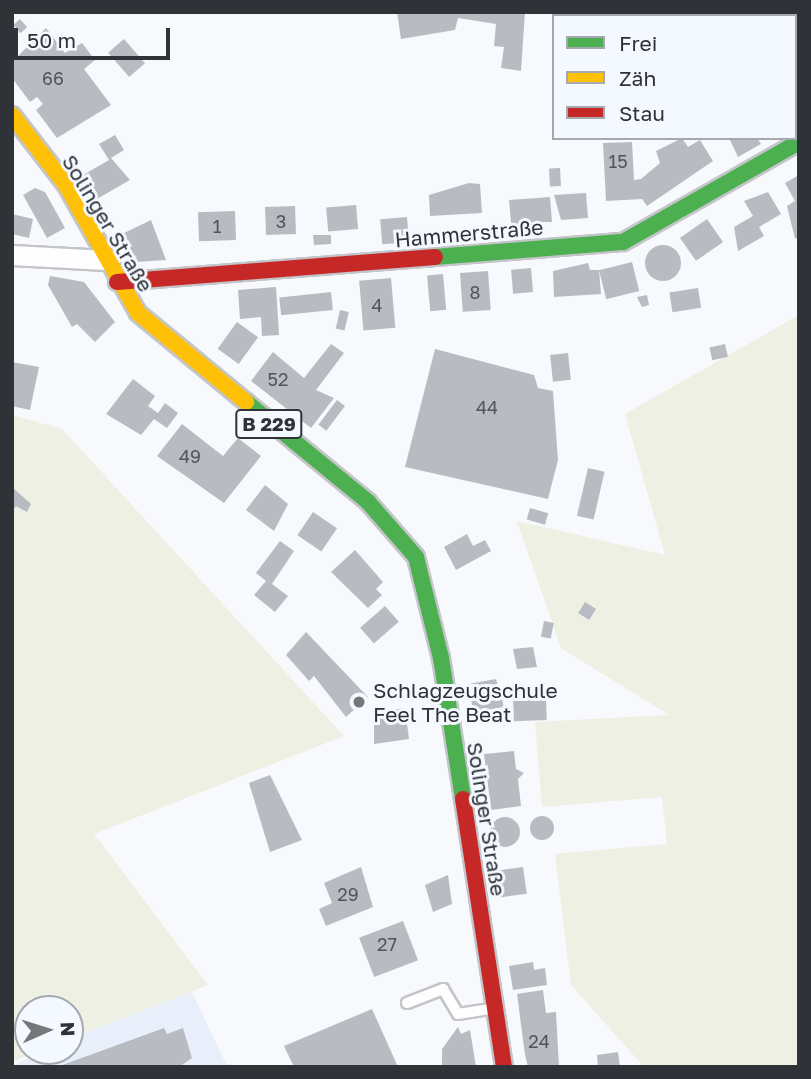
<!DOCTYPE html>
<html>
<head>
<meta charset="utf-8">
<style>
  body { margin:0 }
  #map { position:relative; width:811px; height:1079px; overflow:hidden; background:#f7f9fc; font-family:"Golos Text",sans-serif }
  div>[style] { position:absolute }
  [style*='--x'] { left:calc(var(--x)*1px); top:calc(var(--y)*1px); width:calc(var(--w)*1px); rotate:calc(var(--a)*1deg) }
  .built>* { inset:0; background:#e8effa }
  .green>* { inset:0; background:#edf0e2 }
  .building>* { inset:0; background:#b8bcc2; transform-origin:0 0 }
  .round { border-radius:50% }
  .roads { filter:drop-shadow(2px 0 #c3c5c9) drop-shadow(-2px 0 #c3c5c9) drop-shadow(0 2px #c3c5c9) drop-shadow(0 -2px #c3c5c9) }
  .lane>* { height:10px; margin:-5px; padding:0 5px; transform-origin:5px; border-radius:5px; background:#fefeff }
  .street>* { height:19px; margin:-9.5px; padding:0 9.5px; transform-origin:9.5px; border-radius:9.5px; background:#fefeff }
  .fast>* { height:16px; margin:-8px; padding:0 8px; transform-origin:8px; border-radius:8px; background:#4caf50 }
  .slow>* { height:16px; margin:-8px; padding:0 8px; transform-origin:8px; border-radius:8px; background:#ffc107 }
  .jam>* { height:16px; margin:-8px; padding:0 8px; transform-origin:8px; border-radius:8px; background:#c62828 }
  .dots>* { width:19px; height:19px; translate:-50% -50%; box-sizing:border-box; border:4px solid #f4f8ff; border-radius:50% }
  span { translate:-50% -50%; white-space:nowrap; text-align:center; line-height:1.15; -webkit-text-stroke:6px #f4f8ff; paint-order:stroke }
  .number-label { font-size:18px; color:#515459 }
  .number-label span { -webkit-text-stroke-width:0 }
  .shield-label span { padding:2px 5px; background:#f4f8ff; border:2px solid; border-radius:5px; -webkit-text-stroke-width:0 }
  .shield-label { font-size:19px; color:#2f3236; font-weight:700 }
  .street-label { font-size:21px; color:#2f3236 }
  .poi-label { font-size:21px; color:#2f3236 }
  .left { translate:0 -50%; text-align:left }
  .frame { position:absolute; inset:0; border:14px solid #2f3236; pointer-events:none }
  .legend { position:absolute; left:552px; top:14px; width:245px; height:126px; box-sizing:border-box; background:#f4f8ff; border:2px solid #a5a9af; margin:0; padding:9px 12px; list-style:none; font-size:21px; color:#2f3236 }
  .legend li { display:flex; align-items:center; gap:14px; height:35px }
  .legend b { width:35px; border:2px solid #a5a9af }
  .north { position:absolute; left:14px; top:995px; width:70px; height:70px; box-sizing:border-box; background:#f4f8ff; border:2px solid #a5a9af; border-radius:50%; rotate:87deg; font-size:19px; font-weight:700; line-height:28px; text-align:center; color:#2f3236 }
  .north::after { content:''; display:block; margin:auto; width:24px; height:32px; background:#75787b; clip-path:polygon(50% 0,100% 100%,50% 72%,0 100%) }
  .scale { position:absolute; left:14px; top:28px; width:156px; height:32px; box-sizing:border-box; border:4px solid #2f3236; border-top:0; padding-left:9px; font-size:21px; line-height:24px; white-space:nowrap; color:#2f3236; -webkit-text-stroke:5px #f4f8ff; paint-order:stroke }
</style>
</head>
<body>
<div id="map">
  <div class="built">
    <i style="clip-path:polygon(191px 990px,226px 1064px,240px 1067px,12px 1067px,39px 1051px,70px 1051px,70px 1039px)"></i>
  </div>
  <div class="green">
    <i style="clip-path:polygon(799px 315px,799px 1067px,644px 1067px,571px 985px,555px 854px,667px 844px,662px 797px,542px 807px,535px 722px,669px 715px,561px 648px,517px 521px,665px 555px,625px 414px)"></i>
    <i style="clip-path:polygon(12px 415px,62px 429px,344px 736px,94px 834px,208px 985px,70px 1039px,70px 1009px,28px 1009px,28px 1051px,39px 1051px,12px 1062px)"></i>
  </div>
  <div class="building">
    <i style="clip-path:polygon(397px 12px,525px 12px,521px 71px,501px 68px,504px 47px,494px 46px,496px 24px,458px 18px,455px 30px,401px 39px)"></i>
    <i style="clip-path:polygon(671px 12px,718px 12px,716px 16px)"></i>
    <i style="left:20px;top:19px;width:11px;height:9px;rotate:49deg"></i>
    <i style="clip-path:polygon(46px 28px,65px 53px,82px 43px,95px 60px,84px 69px,111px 105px,57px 138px,36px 110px,43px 104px,37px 97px,30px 102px,12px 78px,12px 62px)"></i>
    <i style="clip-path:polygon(795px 30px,799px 35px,795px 65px)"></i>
    <i style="left:124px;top:39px;width:32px;height:21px;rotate:49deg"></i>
    <i style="clip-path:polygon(115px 135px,124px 150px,111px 158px,130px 180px,97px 199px,83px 175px,109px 160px,99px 144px)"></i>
    <i style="clip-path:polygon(682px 138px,688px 147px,700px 140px,713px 161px,647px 206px,642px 199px,606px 201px,603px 143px,632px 142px,634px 180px,641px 179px,660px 163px,656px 151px)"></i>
    <i style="clip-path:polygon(729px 138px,757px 138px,761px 144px,738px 157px)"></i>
    <i style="left:560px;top:168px;width:18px;height:11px;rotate:87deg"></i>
    <i style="clip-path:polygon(799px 175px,799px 237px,795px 239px,787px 206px,795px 201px,785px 183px)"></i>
    <i style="clip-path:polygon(469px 183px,480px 184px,482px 213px,430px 216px,429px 195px)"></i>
    <i style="clip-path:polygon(35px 188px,45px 192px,65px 228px,47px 238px,23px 195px)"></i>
    <i style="clip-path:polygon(768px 192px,781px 214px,759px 227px,764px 236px,738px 251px,734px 227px,753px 216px,744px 201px)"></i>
    <i style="clip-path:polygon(586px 193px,588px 218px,561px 220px,554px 195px)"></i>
    <i style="clip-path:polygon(550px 197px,552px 222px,542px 222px,543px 231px,512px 234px,509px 200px)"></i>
    <i style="left:356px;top:205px;width:24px;height:30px;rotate:85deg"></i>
    <i style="left:295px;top:206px;width:28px;height:30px;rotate:88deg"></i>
    <i style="left:235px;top:211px;width:29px;height:37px;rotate:88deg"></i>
    <i style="clip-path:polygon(12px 214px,33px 219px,29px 238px,12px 234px)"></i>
    <i style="left:407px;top:217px;width:25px;height:27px;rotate:85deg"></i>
    <i style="left:707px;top:219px;width:28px;height:33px;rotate:55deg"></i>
    <i style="clip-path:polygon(151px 220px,166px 260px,136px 262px,118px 236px)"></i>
    <i style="clip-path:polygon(313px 235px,331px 235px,331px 244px,314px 245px)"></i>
    <i class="round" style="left:645px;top:245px;width:36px;height:36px"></i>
    <i style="left:632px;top:262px;width:30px;height:34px;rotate:76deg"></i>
    <i style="clip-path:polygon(588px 263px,590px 270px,599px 270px,601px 294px,554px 297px,553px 271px)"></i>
    <i style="left:531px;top:268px;width:24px;height:20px;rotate:85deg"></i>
    <i style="left:488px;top:271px;width:39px;height:28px;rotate:86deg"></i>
    <i style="left:443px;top:274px;width:36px;height:16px;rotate:85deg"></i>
    <i style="clip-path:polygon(50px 276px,84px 282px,115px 322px,95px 342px,77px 324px,72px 327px,48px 285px)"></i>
    <i style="left:391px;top:278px;width:50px;height:32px;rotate:85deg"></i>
    <i style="clip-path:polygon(276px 287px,279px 335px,262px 336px,261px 317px,240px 319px,238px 290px)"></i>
    <i style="left:698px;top:288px;width:20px;height:29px;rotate:81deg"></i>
    <i style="left:331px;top:292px;width:18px;height:52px;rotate:84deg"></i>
    <i style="clip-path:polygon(647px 295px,649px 305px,642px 307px,637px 297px)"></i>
    <i style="left:340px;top:310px;width:9px;height:19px;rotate:13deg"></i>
    <i style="left:237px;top:322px;width:26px;height:33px;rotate:36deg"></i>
    <i style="clip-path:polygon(331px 344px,344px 353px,316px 390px,334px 398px,311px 428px,251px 381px,273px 352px,304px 378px)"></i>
    <i style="left:725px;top:344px;width:13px;height:16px;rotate:77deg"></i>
    <i style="clip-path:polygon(435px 349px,534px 375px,538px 388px,553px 391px,558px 460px,548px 499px,405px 467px)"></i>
    <i style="left:568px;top:353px;width:27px;height:18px;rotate:84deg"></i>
    <i style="clip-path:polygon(12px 362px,39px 367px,30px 410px,12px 406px)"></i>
    <i style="clip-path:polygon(133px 379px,155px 396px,148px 406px,158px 413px,165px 403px,178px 413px,167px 428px,154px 419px,141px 435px,106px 414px)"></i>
    <i style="left:337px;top:400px;width:10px;height:31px;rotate:37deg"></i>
    <i style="clip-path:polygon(182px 424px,223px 456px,238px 438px,261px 456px,224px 503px,157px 456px)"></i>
    <i style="left:588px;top:468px;width:17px;height:49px;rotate:13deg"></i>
    <i style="clip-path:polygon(265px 485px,288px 504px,274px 531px,246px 510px)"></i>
    <i style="clip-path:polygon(12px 487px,31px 504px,27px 512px,16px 506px,12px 512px)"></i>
    <i style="left:530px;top:508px;width:19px;height:12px;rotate:16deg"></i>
    <i style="left:313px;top:512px;width:29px;height:28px;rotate:34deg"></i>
    <i style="clip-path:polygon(467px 534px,473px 546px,485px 540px,491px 551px,456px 570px,444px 547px)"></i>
    <i style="clip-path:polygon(280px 541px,294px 551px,272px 584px,288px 596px,275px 612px,254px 595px,266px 581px,256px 573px)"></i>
    <i style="clip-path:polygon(355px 550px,383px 582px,376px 589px,382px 595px,368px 608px,331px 572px)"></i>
    <i style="left:585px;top:602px;width:13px;height:13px;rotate:32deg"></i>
    <i style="left:385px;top:606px;width:21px;height:33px;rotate:49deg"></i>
    <i style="left:544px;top:621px;width:10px;height:16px;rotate:11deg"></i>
    <i style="clip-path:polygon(306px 632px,368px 697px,346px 717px,314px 676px,309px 681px,286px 655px)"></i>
    <i style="clip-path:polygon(533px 647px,537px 667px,517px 669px,513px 649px)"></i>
    <i style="clip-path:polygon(496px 679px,504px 707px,473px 712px,469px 684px)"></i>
    <i style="left:546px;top:697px;width:23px;height:33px;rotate:88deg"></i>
    <i style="clip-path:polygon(405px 708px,409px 739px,374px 744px,374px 713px)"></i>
    <i style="clip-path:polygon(514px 751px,516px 769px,524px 773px,518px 779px,521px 806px,491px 810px,484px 754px)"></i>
    <i style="clip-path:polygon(270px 775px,302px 840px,270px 852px,249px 783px)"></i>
    <i class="round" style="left:530px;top:816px;width:24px;height:24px"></i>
    <i class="round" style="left:490px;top:817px;width:30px;height:30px"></i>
    <i style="clip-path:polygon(361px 867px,373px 907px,326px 926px,319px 909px,332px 903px,324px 883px)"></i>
    <i style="left:523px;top:867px;width:27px;height:27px;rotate:82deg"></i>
    <i style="clip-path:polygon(448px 875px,452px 904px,433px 912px,425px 885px)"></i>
    <i style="left:403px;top:921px;width:42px;height:47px;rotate:69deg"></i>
    <i style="clip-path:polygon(533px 962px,534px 970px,545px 968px,547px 985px,513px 990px,509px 966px)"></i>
    <i style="clip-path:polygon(543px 990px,546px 1013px,556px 1012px,559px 1067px,528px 1067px,525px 1055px,517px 994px)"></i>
    <i style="clip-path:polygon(372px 1009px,398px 1067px,294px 1067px,284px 1046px)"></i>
    <i style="clip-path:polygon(458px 1027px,461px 1034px,470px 1030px,476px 1067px,442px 1067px,442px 1049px)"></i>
    <i style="clip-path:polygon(164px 1028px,167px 1034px,183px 1028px,192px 1058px,179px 1067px,57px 1067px)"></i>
    <i style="clip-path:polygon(618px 1052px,620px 1067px,598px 1067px,597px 1055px)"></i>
  </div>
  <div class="roads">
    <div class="lane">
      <i style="--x:407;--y:1003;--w:39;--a:-21"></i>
      <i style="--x:443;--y:989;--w:29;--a:59"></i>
      <i style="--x:458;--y:1014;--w:33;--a:-9"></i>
    </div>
    <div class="street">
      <i style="--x:12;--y:255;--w:94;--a:3"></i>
    </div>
    <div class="fast">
      <i style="--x:435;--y:257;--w:189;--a:-4.6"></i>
      <i style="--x:623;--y:242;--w:202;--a:-29.6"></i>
      <i style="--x:246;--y:402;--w:158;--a:39.3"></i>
      <i style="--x:368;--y:502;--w:73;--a:48.9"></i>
      <i style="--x:416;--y:557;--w:104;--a:76.1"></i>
      <i style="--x:441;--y:658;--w:143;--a:81.1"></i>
    </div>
    <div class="slow">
      <i style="--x:12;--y:115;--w:88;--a:52.4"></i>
      <i style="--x:66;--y:185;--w:147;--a:60.6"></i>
      <i style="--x:138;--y:313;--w:140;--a:39.5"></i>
    </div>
    <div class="jam">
      <i style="--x:117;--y:282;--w:319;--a:-4.5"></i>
      <i style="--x:463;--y:799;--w:271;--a:81.3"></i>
    </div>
  </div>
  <div class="dots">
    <i style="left:359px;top:702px;background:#75787b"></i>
  </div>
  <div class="number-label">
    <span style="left:53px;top:78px">66</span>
    <span style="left:618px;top:161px">15</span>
    <span style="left:281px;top:221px">3</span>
    <span style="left:217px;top:226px">1</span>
    <span style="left:475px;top:292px">8</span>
    <span style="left:377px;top:305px">4</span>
    <span style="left:278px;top:379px">52</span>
    <span style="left:487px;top:407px">44</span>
    <span style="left:190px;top:456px">49</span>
    <span style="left:348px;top:894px">29</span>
    <span style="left:387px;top:944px">27</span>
    <span style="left:539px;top:1041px">24</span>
  </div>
  <div class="shield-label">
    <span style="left:269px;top:424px">B 229</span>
  </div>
  <div class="street-label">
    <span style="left:108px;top:223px;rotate:59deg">Solinger Straße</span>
    <span style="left:469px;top:233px;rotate:-5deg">Hammerstraße</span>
    <span style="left:487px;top:819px;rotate:81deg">Solinger Straße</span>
  </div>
  <div class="poi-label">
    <span class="left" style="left:373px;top:702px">Schlagzeugschule<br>Feel The Beat</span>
  </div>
  <div class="frame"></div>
  <ul class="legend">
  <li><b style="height:9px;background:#4caf50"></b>Frei</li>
  <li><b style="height:9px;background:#ffc107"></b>Zäh</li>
  <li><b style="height:9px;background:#c62828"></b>Stau</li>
  </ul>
  <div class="north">N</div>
  <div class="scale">50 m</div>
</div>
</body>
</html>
